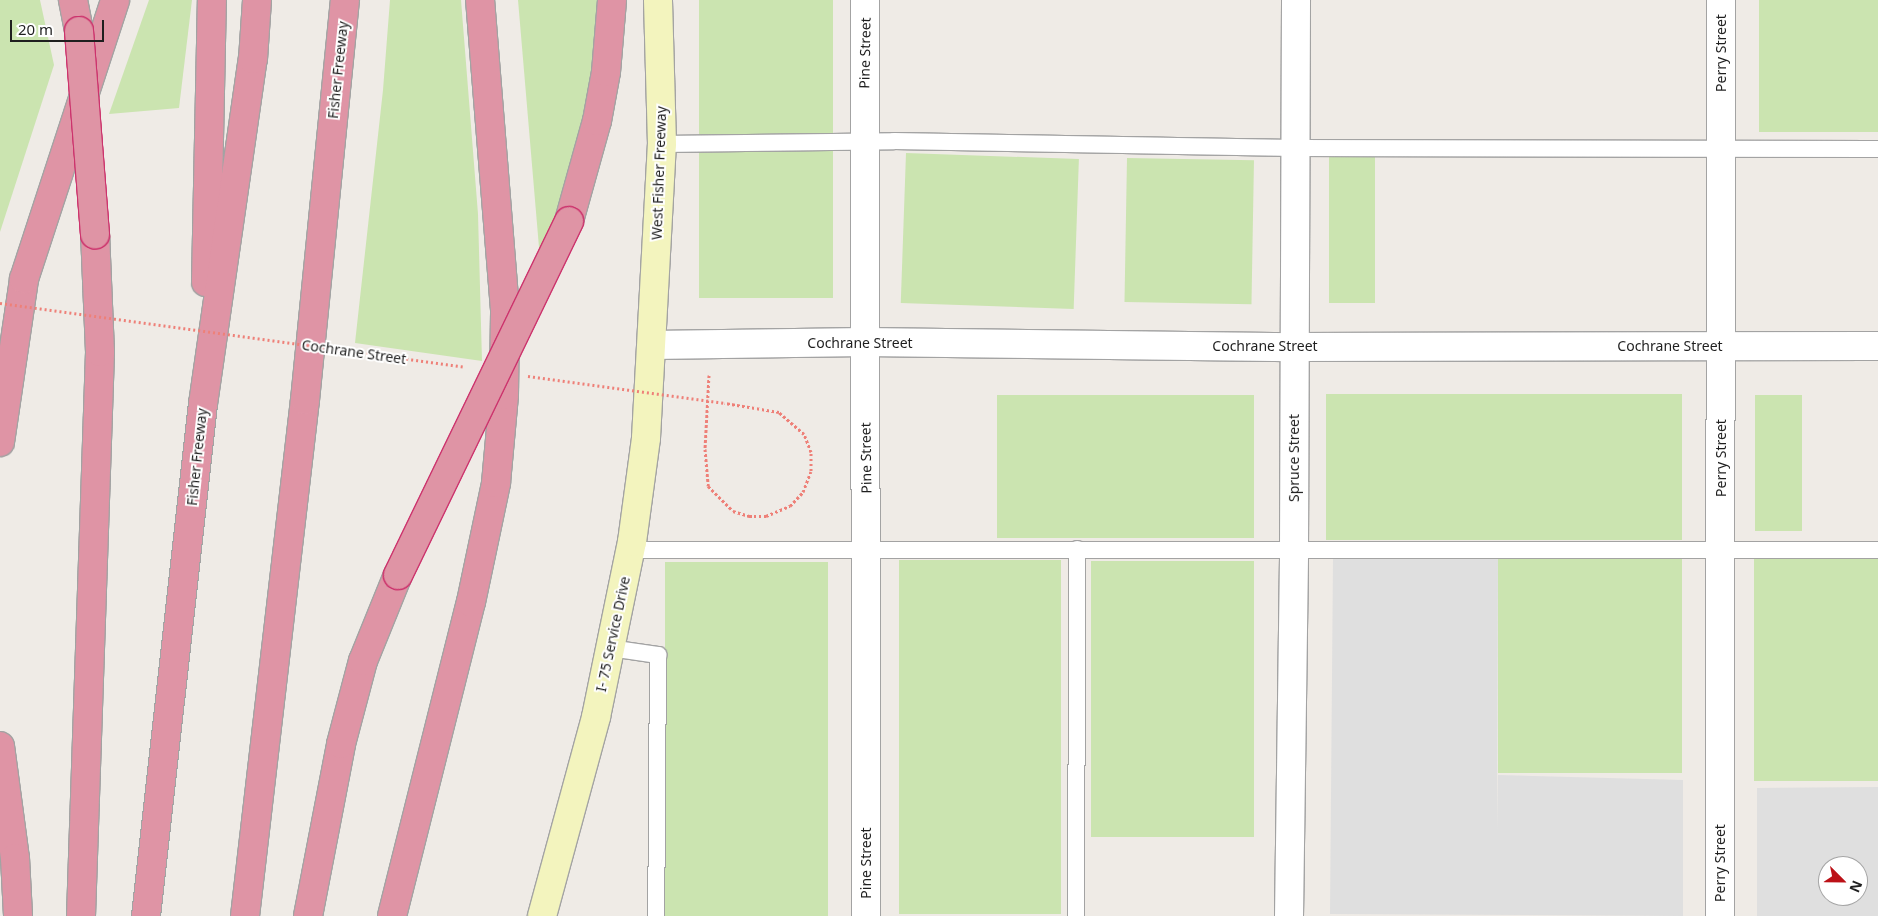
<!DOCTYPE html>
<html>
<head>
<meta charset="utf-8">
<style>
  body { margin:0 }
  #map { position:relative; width:1878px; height:916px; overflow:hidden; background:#efebe6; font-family:"Noto Sans",sans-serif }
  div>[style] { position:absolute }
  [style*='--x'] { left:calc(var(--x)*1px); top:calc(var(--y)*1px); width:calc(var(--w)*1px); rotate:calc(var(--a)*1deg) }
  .grass>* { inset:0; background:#cbe4b0; transform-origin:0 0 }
  .parking>* { inset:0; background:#dfdfdf }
  .path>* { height:3px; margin-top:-1.5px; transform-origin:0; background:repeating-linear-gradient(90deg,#ee8078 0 2.5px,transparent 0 5px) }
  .roads { filter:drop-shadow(1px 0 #a3a3a3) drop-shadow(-1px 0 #a3a3a3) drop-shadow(0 1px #a3a3a3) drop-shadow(0 -1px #a3a3a3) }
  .lane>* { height:16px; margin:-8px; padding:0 8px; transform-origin:8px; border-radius:8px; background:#fff }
  .street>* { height:28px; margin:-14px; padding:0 14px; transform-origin:14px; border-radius:14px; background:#fff }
  .secondary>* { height:28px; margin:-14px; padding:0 14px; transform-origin:14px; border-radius:14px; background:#f3f4be }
  .highway>* { height:28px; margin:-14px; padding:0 14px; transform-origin:14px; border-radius:14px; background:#df94a5 }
  .path-bridge>* { height:3px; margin-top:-1.5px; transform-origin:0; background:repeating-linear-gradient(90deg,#ee8078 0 2.5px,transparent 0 5px) }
  .bridges { filter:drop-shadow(1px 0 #cc346d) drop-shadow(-1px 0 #cc346d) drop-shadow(0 1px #cc346d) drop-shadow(0 -1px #cc346d) }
  .highway-bridge>* { height:28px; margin:-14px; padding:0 14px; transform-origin:14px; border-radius:14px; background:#df94a5 }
  span { translate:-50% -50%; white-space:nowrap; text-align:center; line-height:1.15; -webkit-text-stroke:4px #fff; paint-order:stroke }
  .street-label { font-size:14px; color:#1f1f1f }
  .north { position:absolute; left:1818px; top:856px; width:50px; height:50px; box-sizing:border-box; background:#fff; border:1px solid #a5a5a5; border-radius:50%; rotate:113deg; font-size:14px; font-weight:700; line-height:20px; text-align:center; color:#1f1f1f }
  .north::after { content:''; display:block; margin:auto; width:18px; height:22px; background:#bc1117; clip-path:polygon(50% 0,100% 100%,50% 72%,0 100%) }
  .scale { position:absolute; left:10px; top:20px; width:94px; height:22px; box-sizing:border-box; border:2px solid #1f1f1f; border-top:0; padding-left:6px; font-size:15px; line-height:18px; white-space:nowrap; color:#1f1f1f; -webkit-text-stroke:4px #fff; paint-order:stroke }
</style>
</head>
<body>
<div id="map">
  <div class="grass">
    <i style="clip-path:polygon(0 0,40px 0,54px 65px,0 232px)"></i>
    <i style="clip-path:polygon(149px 0,192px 0,179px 108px,109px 114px)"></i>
    <i style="clip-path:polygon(390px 0,461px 0,478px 214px,482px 361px,355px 343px,383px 90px)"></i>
    <i style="clip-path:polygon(518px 0,599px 0,594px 78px,582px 135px,563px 202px,540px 259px)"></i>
    <i style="left:699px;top:0;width:134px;height:298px"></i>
    <i style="left:1759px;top:0;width:119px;height:132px"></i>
    <i style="left:906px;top:153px;width:173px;height:150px;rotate:2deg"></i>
    <i style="left:1329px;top:157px;width:46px;height:146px"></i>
    <i style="left:1127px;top:158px;width:127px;height:144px;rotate:1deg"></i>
    <i style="left:1326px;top:394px;width:356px;height:146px"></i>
    <i style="left:997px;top:395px;width:257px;height:143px"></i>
    <i style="left:1755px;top:395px;width:47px;height:136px"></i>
    <i style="left:1498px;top:559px;width:184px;height:214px"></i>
    <i style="left:1754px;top:559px;width:124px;height:222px"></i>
    <i style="left:1061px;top:560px;width:354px;height:162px;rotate:90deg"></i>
    <i style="left:1254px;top:561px;width:276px;height:163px;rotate:90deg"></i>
    <i style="left:665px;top:562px;width:163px;height:354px"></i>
  </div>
  <div class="parking">
    <i style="clip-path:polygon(1333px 558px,1498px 559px,1497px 831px,1498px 775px,1683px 780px,1683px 916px,1330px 914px)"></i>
    <i style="clip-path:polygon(evenodd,1878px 787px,1878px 916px,1757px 916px,1757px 788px,1878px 787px,1828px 866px,1858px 866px,1858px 896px,1828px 896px,1828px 866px)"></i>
  </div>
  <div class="path">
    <i style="--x:709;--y:375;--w:74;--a:93.1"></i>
    <i style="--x:705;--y:449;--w:37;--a:85"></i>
    <i style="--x:708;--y:486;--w:35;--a:45"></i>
    <i style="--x:733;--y:511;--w:17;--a:17"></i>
    <i style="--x:749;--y:516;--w:17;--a:0"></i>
    <i style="--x:766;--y:516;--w:26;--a:-23"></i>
    <i style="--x:790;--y:506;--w:19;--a:-47"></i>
    <i style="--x:803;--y:492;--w:22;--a:-69"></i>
    <i style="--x:811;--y:471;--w:19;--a:-90"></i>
    <i style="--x:811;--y:452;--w:19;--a:-111"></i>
    <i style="--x:804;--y:434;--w:33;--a:-139"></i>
    <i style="--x:779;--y:412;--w:55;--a:-170.5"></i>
  </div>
  <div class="roads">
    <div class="lane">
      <i style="--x:662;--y:144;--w:232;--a:-0.7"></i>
      <i style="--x:894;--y:141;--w:401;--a:1"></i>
      <i style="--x:1295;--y:148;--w:583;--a:0.1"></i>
      <i style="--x:631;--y:550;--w:1247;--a:0"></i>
      <i style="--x:610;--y:648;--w:49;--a:8.3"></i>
      <i style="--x:658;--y:655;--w:261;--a:90.4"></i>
      <i style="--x:1076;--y:916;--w:367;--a:-89.8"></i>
    </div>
    <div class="street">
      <i style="--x:865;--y:0;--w:916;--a:89.94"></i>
      <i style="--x:652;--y:345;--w:213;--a:-0.8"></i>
      <i style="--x:865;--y:342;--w:430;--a:0.7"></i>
      <i style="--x:1295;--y:347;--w:583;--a:-0.1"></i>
      <i style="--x:1289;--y:916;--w:367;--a:-89.2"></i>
      <i style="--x:1294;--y:549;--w:549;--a:-89.79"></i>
      <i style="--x:1720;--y:916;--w:916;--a:-89.94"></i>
    </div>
    <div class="secondary">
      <i style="--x:542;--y:916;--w:206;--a:-74.8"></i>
      <i style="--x:596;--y:717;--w:179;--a:-78.4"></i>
      <i style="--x:632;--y:542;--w:105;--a:-82.3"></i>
      <i style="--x:646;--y:438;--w:294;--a:-86.9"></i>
      <i style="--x:662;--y:144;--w:144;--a:-91.6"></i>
    </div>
    <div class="highway">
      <i style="--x:73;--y:0;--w:32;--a:79"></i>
      <i style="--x:569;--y:221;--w:104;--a:-74.4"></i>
      <i style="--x:597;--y:121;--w:50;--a:-79.6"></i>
      <i style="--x:606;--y:72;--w:72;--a:-85.2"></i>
      <i style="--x:206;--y:282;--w:282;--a:-88.8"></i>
      <i style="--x:0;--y:442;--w:165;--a:-81.6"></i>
      <i style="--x:24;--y:279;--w:293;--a:-71.9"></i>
      <i style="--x:0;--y:746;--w:113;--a:82.4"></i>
      <i style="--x:15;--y:858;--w:58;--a:87"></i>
      <i style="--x:81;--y:916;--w:564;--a:-88.07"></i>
      <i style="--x:100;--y:352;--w:118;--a:-92.4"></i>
      <i style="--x:146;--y:916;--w:515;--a:-83.65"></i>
      <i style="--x:203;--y:404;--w:349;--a:-81.8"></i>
      <i style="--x:253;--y:59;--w:59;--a:-86.1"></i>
      <i style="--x:245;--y:916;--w:519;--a:-83.37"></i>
      <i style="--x:305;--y:400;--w:402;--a:-84.3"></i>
      <i style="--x:308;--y:916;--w:175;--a:-79.1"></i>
      <i style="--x:341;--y:744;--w:86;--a:-75.2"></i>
      <i style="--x:363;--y:661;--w:93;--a:-67.9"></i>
      <i style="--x:392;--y:916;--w:324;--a:-75.9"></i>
      <i style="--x:471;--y:602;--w:122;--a:-78.1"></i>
      <i style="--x:496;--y:483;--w:88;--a:-84.8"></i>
      <i style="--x:504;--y:395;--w:85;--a:-89.3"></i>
      <i style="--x:505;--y:310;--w:311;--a:-94.6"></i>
    </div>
  </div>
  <div class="path-bridge">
    <i style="--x:0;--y:303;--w:469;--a:7.8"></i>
    <i style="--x:528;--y:376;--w:199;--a:7.8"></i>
  </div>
  <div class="bridges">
    <div class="highway-bridge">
      <i style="--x:79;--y:31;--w:204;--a:85.5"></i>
      <i style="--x:398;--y:575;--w:393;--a:-64.2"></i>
    </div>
  </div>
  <div class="street-label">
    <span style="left:865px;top:53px;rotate:-89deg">Pine Street</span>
    <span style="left:1721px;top:53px;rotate:-90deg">Perry Street</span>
    <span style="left:338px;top:70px;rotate:-84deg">Fisher Freeway</span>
    <span style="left:659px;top:173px;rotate:-88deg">West Fisher Freeway</span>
    <span style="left:860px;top:343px">Cochrane Street</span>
    <span style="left:1265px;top:346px">Cochrane Street</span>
    <span style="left:1670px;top:346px">Cochrane Street</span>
    <span style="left:354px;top:352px;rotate:8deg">Cochrane Street</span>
    <span style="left:197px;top:457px;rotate:-84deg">Fisher Freeway</span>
    <span style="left:866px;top:458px;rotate:-91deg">Pine Street</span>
    <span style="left:1294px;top:458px;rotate:-90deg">Spruce Street</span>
    <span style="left:1721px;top:458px;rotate:-90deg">Perry Street</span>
    <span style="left:613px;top:634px;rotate:-78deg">I- 75 Service Drive</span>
    <span style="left:866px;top:863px;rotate:-90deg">Pine Street</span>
    <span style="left:1720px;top:863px;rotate:-90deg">Perry Street</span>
  </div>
  <div class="north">N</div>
  <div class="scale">20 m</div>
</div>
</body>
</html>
